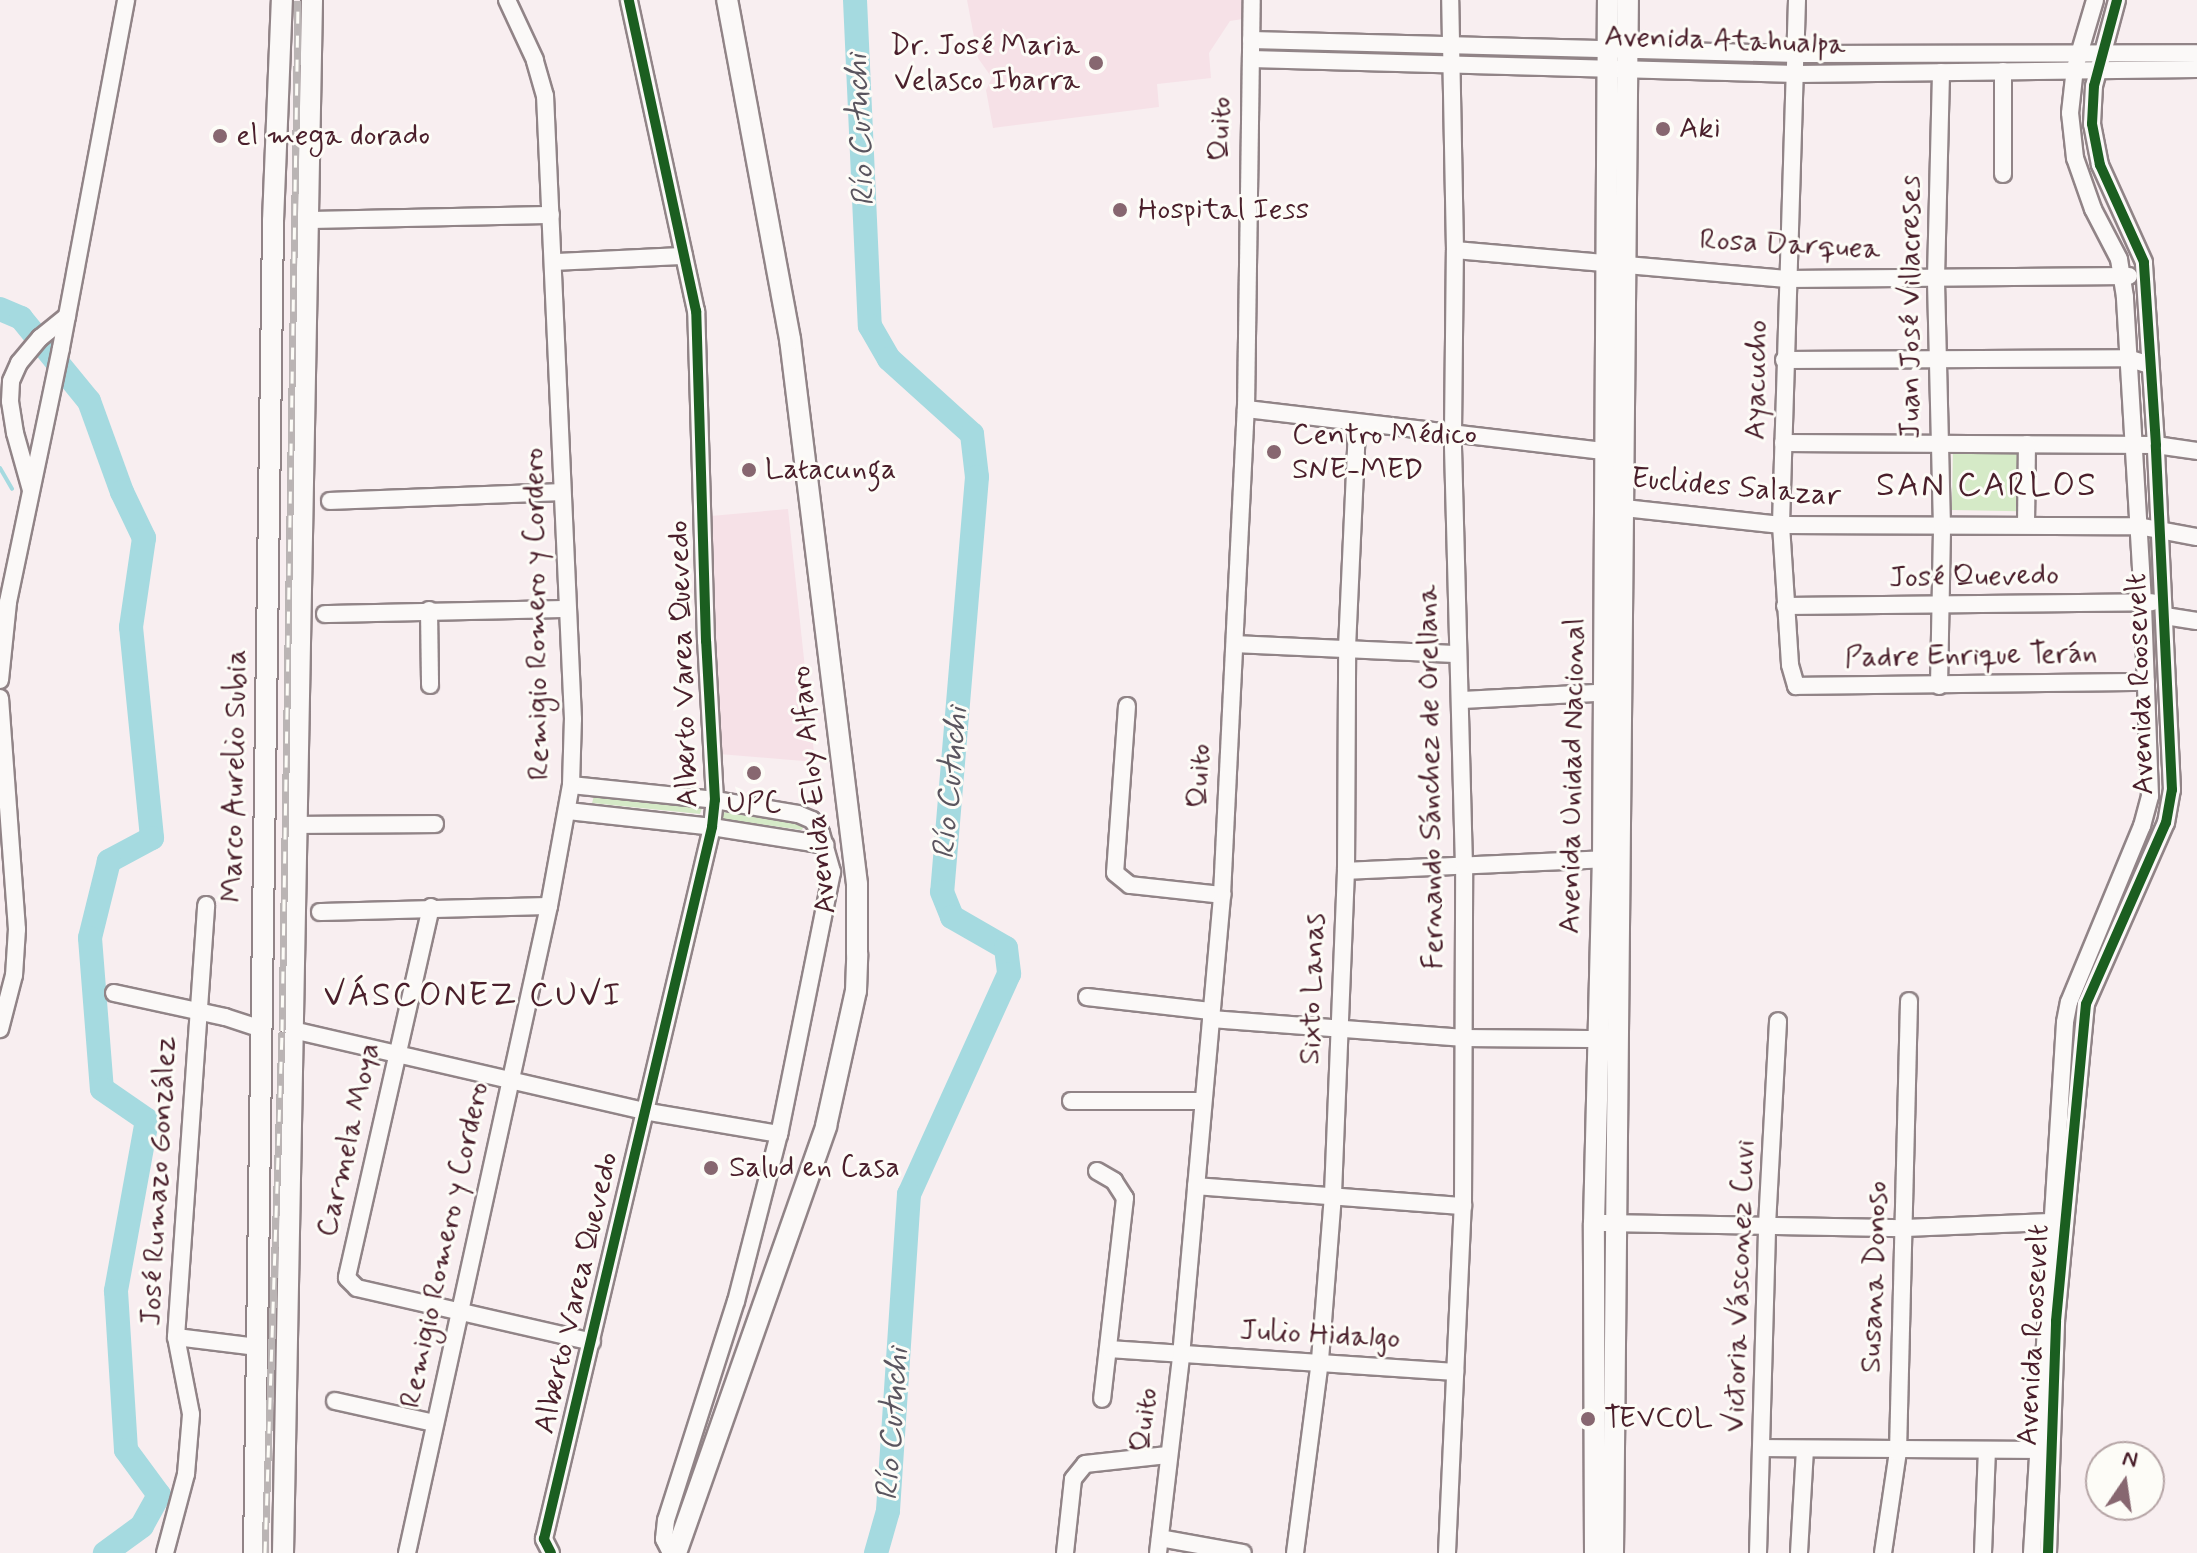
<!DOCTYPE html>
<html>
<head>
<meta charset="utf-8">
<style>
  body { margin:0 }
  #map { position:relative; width:2197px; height:1553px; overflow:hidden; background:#f8eef0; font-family:Mynerve,sans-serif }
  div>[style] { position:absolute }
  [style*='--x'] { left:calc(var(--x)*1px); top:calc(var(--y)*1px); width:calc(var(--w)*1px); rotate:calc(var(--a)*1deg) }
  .built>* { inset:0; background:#f6e1e7 }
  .green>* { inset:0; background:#d5eac7; transform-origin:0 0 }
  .stream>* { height:4px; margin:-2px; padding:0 2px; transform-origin:2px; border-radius:2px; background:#a5dae0 }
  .river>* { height:24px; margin:-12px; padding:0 12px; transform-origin:12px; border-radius:12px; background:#a5dae0 }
  .roads { filter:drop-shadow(2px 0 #918487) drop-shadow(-2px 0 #918487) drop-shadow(0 2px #918487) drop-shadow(0 -2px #918487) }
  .minor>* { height:16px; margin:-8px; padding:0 8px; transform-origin:8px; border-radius:8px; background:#fbf9f8 }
  .major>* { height:20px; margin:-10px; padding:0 10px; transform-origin:10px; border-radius:10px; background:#fbf9f8 }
  .rail>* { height:7px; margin-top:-3.5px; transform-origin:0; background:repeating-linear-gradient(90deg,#fdfcf7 0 12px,#bab4b4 0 24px); box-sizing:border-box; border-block:2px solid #bab4b4 }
  .cycleway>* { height:10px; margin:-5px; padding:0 5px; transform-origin:5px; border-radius:5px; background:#1b5e20 }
  .dots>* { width:22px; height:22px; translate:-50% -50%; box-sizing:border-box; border:4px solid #fdfcf7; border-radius:50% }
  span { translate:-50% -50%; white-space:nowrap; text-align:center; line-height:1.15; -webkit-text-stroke:6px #fdfcf7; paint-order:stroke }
  .street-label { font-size:30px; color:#4a1f2b }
  .poi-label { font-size:30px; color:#4a1f2b }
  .right { translate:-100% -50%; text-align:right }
  .left { translate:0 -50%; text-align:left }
  .water-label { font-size:32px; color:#5a555f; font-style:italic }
  .quarter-label { font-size:34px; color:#4a1f2b; letter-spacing:2px }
  .north { position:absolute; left:2085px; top:1441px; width:80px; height:80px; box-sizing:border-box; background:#fdfcf7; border:2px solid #b5a4a5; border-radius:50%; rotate:13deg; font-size:22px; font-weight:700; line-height:32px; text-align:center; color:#4a1f2b }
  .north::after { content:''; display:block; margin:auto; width:28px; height:36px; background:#876770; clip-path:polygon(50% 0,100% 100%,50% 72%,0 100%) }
</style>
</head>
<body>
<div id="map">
  <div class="built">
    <i style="clip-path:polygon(967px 0,1247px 0,1249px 18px,1230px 21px,1209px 53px,1211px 78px,1157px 84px,1159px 107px,993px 128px,986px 90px,992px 78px,978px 58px)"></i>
    <i style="clip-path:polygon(788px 509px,815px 762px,719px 754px,711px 516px)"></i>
  </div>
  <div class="green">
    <i style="left:1953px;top:448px;width:67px;height:62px;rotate:1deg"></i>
    <i style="clip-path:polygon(594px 796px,702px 808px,700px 814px,592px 803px)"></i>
    <i style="clip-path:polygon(723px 812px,804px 825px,802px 830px,721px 819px)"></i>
  </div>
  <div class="stream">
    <i style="--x:0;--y:468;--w:24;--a:60"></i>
  </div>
  <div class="river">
    <i style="--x:855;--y:0;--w:326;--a:87.4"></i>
    <i style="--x:870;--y:326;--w:38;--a:60"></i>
    <i style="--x:889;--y:359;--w:112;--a:42.1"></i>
    <i style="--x:972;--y:434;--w:43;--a:83.4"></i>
    <i style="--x:977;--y:477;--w:416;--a:94.8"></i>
    <i style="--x:942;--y:892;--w:27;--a:68"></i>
    <i style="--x:952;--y:917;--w:62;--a:29.9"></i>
    <i style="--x:1006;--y:948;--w:26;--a:83"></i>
    <i style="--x:1009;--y:974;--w:242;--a:114.4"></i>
    <i style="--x:909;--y:1194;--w:318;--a:93.8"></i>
    <i style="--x:888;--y:1511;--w:44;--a:105.9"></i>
    <i style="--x:0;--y:309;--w:23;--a:23"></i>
    <i style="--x:21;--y:318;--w:107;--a:50.7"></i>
    <i style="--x:89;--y:401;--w:97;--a:70.1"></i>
    <i style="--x:122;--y:492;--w:51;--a:64.4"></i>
    <i style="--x:144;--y:538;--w:90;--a:98.3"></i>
    <i style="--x:131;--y:627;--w:212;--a:84.3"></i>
    <i style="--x:152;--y:838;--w:49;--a:151.9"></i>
    <i style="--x:109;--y:861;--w:79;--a:103.9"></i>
    <i style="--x:90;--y:938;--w:151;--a:85.5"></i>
    <i style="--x:102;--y:1089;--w:55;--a:34.6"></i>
    <i style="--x:147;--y:1120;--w:174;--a:100.3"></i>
    <i style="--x:116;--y:1291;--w:159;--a:86.4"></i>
    <i style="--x:126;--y:1450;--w:56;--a:53.7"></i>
    <i style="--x:159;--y:1495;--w:35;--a:119"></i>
    <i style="--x:142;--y:1526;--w:46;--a:143.9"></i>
  </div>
  <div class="roads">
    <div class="minor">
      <i style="--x:1797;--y:0;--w:525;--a:91.75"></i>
      <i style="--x:1781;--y:525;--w:140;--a:86.3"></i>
      <i style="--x:1790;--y:665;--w:22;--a:74"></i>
      <i style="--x:1796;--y:686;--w:350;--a:-0.7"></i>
      <i style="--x:1251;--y:40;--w:547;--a:1.47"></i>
      <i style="--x:1798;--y:54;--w:399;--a:-0.1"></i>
      <i style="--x:1251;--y:59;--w:546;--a:1.57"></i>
      <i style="--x:1797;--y:74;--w:400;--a:-0.7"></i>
      <i style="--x:2003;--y:174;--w:103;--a:-90"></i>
      <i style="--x:307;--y:220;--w:244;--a:-1.2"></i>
      <i style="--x:1455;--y:250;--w:333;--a:5"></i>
      <i style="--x:1787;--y:279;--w:342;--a:-0.5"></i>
      <i style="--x:555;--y:262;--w:129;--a:-2.7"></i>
      <i style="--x:1784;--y:360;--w:343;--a:-0.3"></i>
      <i style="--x:2127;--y:358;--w:24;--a:17"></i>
      <i style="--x:1246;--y:409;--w:375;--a:6.7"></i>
      <i style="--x:1783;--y:443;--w:373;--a:0.3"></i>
      <i style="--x:2156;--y:445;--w:41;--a:8.3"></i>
      <i style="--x:31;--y:490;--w:59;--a:-105.7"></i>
      <i style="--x:15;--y:433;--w:32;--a:-99"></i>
      <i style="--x:10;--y:401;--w:20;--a:-87"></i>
      <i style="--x:11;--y:381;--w:20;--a:-66"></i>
      <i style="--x:19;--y:363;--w:33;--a:-50"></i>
      <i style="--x:40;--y:338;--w:35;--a:-39"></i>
      <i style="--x:330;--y:501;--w:232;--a:-2.2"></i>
      <i style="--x:1615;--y:507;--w:167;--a:6.2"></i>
      <i style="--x:1781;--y:525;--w:357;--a:0.2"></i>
      <i style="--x:2138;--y:526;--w:60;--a:10.6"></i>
      <i style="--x:2026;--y:524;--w:80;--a:-89.3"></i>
      <i style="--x:1785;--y:606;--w:367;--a:-0.6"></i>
      <i style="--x:429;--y:610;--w:75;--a:89.2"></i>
      <i style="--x:325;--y:614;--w:242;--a:-1.2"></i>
      <i style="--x:2165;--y:616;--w:32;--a:9"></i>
      <i style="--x:1236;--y:644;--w:222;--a:2.6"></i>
      <i style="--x:0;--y:680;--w:78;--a:-84.1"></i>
      <i style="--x:8;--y:602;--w:259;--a:-78.2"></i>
      <i style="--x:61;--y:348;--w:354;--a:-79.4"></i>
      <i style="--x:1939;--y:686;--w:159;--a:-88.9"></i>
      <i style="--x:1942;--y:527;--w:249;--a:-91.4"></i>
      <i style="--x:1936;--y:278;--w:206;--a:-88.6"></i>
      <i style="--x:0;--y:698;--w:232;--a:85.8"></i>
      <i style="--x:17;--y:929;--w:46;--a:93.7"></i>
      <i style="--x:14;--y:975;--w:56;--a:104.5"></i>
      <i style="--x:1461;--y:700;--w:155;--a:-3"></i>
      <i style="--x:1127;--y:706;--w:167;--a:94.1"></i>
      <i style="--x:1115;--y:873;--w:19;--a:39"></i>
      <i style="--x:1130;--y:885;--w:93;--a:6.2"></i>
      <i style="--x:571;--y:785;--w:145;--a:5.9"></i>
      <i style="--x:715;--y:800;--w:84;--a:9.6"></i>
      <i style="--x:798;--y:814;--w:15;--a:23"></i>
      <i style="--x:812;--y:820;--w:16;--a:55"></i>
      <i style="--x:821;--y:833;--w:41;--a:74.2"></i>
      <i style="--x:832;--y:872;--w:267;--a:101.4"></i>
      <i style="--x:779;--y:1134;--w:172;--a:104.4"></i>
      <i style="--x:736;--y:1301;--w:230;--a:107.7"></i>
      <i style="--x:666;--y:1520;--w:19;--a:96"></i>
      <i style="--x:664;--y:1539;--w:16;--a:63"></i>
      <i style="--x:568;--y:811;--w:145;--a:6.3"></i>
      <i style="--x:712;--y:827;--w:115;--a:9"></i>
      <i style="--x:296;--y:825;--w:139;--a:-0.4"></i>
      <i style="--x:1346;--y:871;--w:266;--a:-2.6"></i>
      <i style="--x:431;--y:907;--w:380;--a:102.8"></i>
      <i style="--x:347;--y:1278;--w:14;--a:45"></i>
      <i style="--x:357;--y:1288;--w:241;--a:12.9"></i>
      <i style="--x:320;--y:912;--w:229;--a:-1.5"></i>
      <i style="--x:114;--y:993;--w:114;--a:12.2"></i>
      <i style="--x:225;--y:1017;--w:39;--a:18"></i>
      <i style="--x:1087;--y:997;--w:124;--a:6.5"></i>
      <i style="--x:1211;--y:1019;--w:251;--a:4.3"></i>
      <i style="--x:1461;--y:1038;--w:137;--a:0.4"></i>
      <i style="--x:293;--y:1030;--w:359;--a:13"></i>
      <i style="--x:643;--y:1111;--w:138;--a:9.6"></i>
      <i style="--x:1071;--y:1101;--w:132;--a:0"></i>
      <i style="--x:1097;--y:1171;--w:20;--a:30"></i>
      <i style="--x:1114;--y:1181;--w:20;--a:57"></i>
      <i style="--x:1125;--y:1198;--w:202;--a:96.5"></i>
      <i style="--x:1196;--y:1186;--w:268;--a:4.3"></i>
      <i style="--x:1604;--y:1223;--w:301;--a:1"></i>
      <i style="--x:1905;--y:1228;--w:145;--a:-2.4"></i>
      <i style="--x:176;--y:1337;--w:82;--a:7"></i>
      <i style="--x:1109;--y:1349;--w:347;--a:3.8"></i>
      <i style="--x:335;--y:1401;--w:101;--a:12.5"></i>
      <i style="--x:1763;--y:1448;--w:273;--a:0.4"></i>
      <i style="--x:1160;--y:1538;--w:84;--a:10.2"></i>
      <i style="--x:165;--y:1553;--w:82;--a:-75.1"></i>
      <i style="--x:186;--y:1474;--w:60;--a:-85.2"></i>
      <i style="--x:191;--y:1414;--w:78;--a:-101"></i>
      <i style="--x:176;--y:1337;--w:433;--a:-86"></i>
      <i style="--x:407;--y:1553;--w:662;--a:-77.62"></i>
      <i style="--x:549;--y:906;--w:123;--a:-79.7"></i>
      <i style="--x:571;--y:785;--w:66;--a:-88.3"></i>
      <i style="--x:573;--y:719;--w:624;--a:-92.57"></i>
      <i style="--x:545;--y:96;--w:37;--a:-106"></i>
      <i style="--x:535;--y:60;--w:66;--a:-115"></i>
      <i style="--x:551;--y:1553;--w:16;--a:-117"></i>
      <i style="--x:544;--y:1539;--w:732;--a:-76.72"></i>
      <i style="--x:712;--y:827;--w:27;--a:-84"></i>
      <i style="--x:715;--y:800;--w:159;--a:-93.2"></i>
      <i style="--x:706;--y:641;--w:330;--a:-91.7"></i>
      <i style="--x:696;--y:311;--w:318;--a:-102.2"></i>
      <i style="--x:1065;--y:1553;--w:74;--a:-83.8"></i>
      <i style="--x:1073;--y:1479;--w:19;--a:-51"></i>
      <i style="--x:1085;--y:1464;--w:83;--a:-6.2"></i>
      <i style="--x:1158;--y:1553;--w:198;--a:-83.3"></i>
      <i style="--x:1181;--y:1356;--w:463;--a:-84.9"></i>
      <i style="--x:1222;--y:895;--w:487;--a:-87.2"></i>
      <i style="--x:1246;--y:409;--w:409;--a:-89.2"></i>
      <i style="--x:1295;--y:1553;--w:195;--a:-82.6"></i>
      <i style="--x:1320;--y:1360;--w:167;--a:-85.5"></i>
      <i style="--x:1333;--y:1194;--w:323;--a:-87.7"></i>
      <i style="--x:1346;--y:871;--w:223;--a:-89.7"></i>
      <i style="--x:1347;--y:648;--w:223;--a:-87.4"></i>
      <i style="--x:1447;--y:1553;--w:347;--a:-87.4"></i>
      <i style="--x:1463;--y:1206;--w:339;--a:-89.8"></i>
      <i style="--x:1464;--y:867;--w:434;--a:-91.5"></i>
      <i style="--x:1453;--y:433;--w:183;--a:-89.4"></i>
      <i style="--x:1455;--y:250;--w:250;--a:-91.1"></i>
      <i style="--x:1758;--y:1553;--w:328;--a:-88.4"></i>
      <i style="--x:1767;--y:1225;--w:204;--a:-86.9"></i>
      <i style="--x:1799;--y:1553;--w:104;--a:-86.7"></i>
      <i style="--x:1883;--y:1553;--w:102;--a:-81.6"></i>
      <i style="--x:1898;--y:1452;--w:451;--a:-88.6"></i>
      <i style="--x:1983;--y:1553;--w:102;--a:-87.8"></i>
      <i style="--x:2032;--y:1553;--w:532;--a:-86.44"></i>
      <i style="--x:2065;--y:1022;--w:20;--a:-79"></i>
      <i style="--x:2069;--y:1002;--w:191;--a:-67.5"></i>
      <i style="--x:2142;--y:826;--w:31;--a:-75"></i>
      <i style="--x:2150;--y:796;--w:194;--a:-92.1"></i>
      <i style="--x:2143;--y:602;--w:306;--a:-93.4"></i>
      <i style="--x:2125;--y:297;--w:38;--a:-99"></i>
      <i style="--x:2119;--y:259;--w:56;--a:-117.5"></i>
      <i style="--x:2093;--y:209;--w:54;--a:-109.4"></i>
      <i style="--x:2075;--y:158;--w:45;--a:-96.3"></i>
      <i style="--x:2070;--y:113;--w:45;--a:-83.7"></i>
      <i style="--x:2075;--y:68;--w:71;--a:-73.6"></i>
      <i style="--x:2048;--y:1553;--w:232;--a:-88"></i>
      <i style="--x:2056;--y:1321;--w:318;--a:-84.6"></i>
      <i style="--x:2086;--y:1004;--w:198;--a:-66.2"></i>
      <i style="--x:2166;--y:823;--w:34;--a:-80"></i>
      <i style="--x:2172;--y:790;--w:345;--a:-92.7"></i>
      <i style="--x:2156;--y:445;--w:183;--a:-93.8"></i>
      <i style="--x:2144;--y:262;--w:107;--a:-114.4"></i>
      <i style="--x:2100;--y:165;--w:42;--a:-101"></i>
      <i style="--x:2092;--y:124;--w:38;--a:-87"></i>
      <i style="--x:2094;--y:86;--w:89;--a:-75"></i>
    </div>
    <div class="major">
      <i style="--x:254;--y:1553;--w:1332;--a:-89.18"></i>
      <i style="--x:273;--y:221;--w:221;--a:-87.7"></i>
      <i style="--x:283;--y:1553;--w:1553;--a:-88.93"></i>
      <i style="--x:676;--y:1553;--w:453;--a:-70.6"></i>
      <i style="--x:826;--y:1126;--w:138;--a:-77.5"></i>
      <i style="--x:856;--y:991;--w:37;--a:-88"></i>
      <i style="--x:857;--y:954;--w:70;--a:-90"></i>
      <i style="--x:857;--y:884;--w:549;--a:-97.01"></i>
      <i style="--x:790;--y:339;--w:345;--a:-100.5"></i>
      <i style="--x:1595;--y:1553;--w:330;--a:-90.2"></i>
      <i style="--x:1594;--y:1223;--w:363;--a:-88.6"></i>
      <i style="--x:1603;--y:860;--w:860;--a:-89.67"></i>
      <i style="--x:1613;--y:1553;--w:1553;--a:-89.45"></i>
    </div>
  </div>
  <div class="rail">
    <i style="--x:265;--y:1553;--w:522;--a:-88.13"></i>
    <i style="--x:282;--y:1031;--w:1031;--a:-89.11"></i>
  </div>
  <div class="cycleway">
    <i style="--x:551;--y:1553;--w:16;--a:-117"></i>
    <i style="--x:544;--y:1539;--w:732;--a:-76.72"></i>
    <i style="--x:712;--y:827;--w:27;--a:-84"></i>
    <i style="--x:715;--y:800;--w:159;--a:-93.2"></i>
    <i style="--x:706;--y:641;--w:330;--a:-91.7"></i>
    <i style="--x:696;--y:311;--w:318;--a:-102.2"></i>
    <i style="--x:2048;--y:1553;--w:232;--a:-88"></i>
    <i style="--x:2056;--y:1321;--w:318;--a:-84.6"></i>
    <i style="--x:2086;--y:1004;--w:198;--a:-66.2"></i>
    <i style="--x:2166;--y:823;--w:34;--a:-80"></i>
    <i style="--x:2172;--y:790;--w:345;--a:-92.7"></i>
    <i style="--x:2156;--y:445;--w:183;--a:-93.8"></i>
    <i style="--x:2144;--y:262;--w:107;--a:-114.4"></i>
    <i style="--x:2100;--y:165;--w:42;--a:-101"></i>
    <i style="--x:2092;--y:124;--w:38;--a:-87"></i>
    <i style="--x:2094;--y:86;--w:89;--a:-75"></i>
  </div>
  <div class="dots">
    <i style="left:1096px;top:63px;background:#876770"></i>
    <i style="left:1663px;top:129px;background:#876770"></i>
    <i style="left:220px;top:136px;background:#876770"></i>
    <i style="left:1120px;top:210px;background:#876770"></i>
    <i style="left:1274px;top:452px;background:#876770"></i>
    <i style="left:749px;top:470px;background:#876770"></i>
    <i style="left:754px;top:773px;background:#876770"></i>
    <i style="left:711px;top:1168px;background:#876770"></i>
    <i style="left:1588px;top:1419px;background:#876770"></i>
  </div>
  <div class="street-label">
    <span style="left:1725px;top:41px;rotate:2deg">Avenida Atahualpa</span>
    <span style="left:1221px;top:129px;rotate:-88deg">Quito</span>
    <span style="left:1790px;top:245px;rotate:3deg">Rosa Darquea</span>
    <span style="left:1911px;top:307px;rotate:-90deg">Juan José Villacreses</span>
    <span style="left:1757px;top:380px;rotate:-89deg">Ayacucho</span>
    <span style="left:1736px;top:488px;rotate:5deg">Euclides Salazar</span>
    <span style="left:1974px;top:577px;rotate:-1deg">José Quevedo</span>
    <span style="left:537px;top:614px;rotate:-91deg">Remigio Romero y Cordero</span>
    <span style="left:1971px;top:656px;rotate:-1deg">Padre Enrique Terán</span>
    <span style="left:684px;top:664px;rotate:-92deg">Alberto Varea Quevedo</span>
    <span style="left:2141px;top:684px;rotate:-92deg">Avenida Roosevelt</span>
    <span style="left:235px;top:776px;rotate:-89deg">Marco Aurelio Subia</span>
    <span style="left:1200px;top:776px;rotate:-87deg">Quito</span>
    <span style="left:1573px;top:776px;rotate:-89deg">Avenida Unidad Nacional</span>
    <span style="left:1431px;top:777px;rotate:-91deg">Fernando Sánchez de Orellana</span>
    <span style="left:814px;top:790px;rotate:-96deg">Avenida Eloy Alfaro</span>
    <span style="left:1313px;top:989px;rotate:-88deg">Sixto Lanas</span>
    <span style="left:349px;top:1140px;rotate:-77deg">Carmela Moya</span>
    <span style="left:159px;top:1181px;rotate:-87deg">José Rumazo González</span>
    <span style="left:445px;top:1245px;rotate:-78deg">Remigio Romero y Cordero</span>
    <span style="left:1875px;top:1277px;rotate:-88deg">Susana Donoso</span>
    <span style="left:1740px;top:1286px;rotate:-88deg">Victoria Vásconez Cuvi</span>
    <span style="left:577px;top:1293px;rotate:-77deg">Alberto Varea Quevedo</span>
    <span style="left:1320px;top:1335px;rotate:3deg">Julio Hidalgo</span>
    <span style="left:2034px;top:1335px;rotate:-87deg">Avenida Roosevelt</span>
    <span style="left:1145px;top:1420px;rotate:-83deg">Quito</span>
  </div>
  <div class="poi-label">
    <span class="right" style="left:1080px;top:63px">Dr. José Maria<br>Velasco Ibarra</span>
    <span class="left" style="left:1679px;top:129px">Aki</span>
    <span class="left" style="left:236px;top:136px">el mega dorado</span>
    <span class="left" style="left:1138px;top:210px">Hospital Iess</span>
    <span class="left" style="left:1292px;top:452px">Centro Médico<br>SNE-MED</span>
    <span class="left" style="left:765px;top:470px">Latacunga</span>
    <span style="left:754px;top:804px">UPC</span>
    <span class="left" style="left:729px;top:1168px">Salud en Casa</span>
    <span class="left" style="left:1604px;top:1419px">TEVCOL</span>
  </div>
  <div class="water-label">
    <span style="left:861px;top:130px;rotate:-93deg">Río Cutuchi</span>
    <span style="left:951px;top:783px;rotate:-85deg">Río Cutuchi</span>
    <span style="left:893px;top:1424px;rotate:-86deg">Río Cutuchi</span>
  </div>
  <div class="quarter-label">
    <span style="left:1987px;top:486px">SAN CARLOS</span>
    <span style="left:473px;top:996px">VÁSCONEZ CUVI</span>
  </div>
  <div class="north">N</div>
</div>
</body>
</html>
